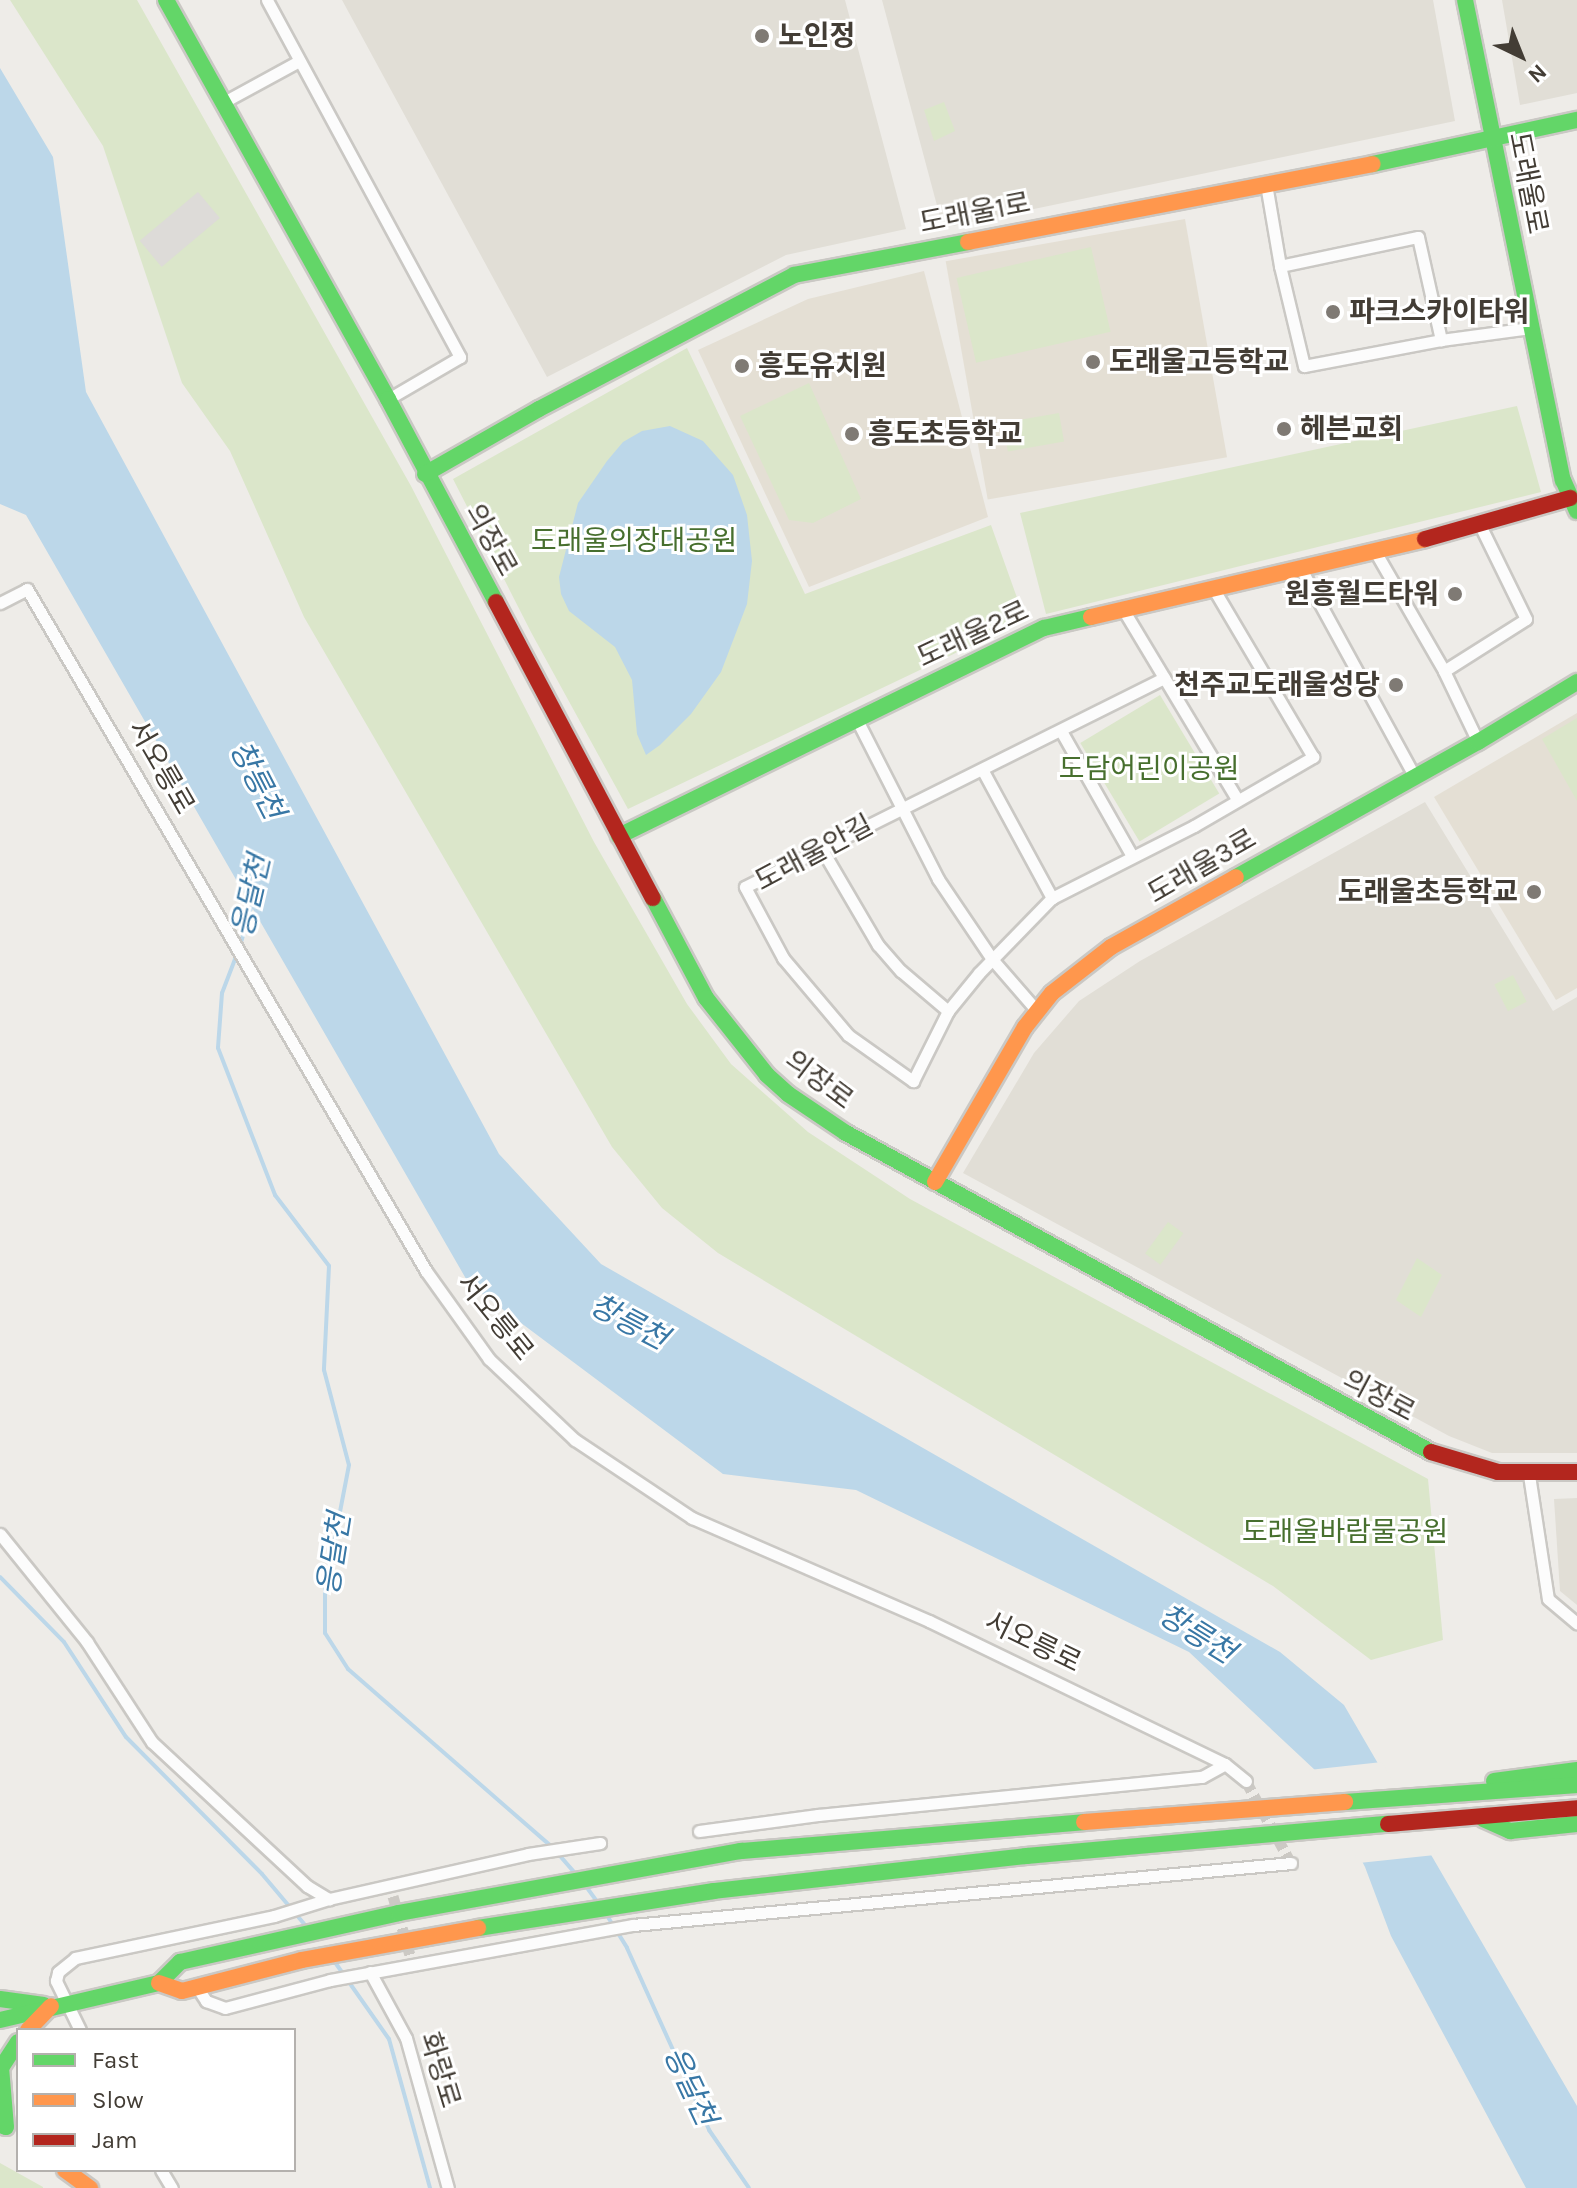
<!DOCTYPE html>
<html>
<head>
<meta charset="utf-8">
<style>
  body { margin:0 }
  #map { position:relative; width:1577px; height:2188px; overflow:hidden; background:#eeece8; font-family:Karla,"Noto Sans KR",sans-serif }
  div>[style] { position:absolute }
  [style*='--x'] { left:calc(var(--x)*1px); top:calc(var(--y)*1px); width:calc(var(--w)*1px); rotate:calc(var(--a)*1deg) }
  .residential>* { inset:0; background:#e1ded6 }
  .education>* { inset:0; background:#e4dfd4; transform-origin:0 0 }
  .green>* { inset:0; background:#dbe6ca; transform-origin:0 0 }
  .parking>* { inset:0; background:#dddbd8; transform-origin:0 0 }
  .water>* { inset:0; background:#bcd7e9 }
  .pier>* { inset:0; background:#eeece8 }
  .stream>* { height:4px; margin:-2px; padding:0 2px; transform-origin:2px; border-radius:2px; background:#bcd7e9 }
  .street-tunnel>* { height:11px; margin-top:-5.5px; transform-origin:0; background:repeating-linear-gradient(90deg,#ccc9c4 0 11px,transparent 0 16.5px) }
  .roads { filter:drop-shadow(2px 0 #cac8c4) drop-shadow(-2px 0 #cac8c4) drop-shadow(0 2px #cac8c4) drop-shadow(0 -2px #cac8c4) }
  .street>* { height:11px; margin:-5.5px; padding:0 5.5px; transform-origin:5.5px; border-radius:5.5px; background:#fcfcfc }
  .fast>* { height:16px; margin:-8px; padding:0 8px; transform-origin:8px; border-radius:8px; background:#63d668 }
  .slow>* { height:16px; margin:-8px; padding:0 8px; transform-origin:8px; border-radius:8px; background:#ff974d }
  .jam>* { height:16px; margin:-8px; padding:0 8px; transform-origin:8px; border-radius:8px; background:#b3261e }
  .dots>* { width:22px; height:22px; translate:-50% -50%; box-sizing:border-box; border:4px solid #fff; border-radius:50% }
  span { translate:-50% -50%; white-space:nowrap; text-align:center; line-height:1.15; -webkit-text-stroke:6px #fff; paint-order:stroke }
  .poi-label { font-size:28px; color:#433d35; font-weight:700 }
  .left { translate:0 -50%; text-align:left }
  .right { translate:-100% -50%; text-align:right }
  .street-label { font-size:28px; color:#433d35 }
  .park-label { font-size:28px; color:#476f2e }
  .water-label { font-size:30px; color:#3877a5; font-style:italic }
  .legend { position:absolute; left:16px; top:2028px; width:280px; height:144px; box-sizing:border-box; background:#fff; border:2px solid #b4b1ae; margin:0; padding:10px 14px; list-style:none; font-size:24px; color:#433d35 }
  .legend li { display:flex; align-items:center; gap:16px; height:40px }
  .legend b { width:40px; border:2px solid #b4b1ae }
  .north { position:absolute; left:1481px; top:16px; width:80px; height:80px; -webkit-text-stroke:6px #fff; paint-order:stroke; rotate:137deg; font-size:22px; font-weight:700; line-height:32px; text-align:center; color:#433d35 }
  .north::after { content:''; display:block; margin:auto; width:28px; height:36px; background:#433d35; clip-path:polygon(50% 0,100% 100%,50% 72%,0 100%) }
</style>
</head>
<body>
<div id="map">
  <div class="residential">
    <i style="clip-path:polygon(342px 0,845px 0,906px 229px,786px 255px,547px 377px)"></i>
    <i style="clip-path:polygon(882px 0,1433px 0,1455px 121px,943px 228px)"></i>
    <i style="clip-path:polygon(1502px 0,1577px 0,1577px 93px,1520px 105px)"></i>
    <i style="clip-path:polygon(1425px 802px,1553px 1011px,1577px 997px,1577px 1453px,1492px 1453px,1449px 1436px,963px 1173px,1034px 1053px,1079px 1001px,1140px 961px)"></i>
    <i style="clip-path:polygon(1577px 1498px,1577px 1605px,1560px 1591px,1554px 1499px)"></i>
  </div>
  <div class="education">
    <i style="left:1185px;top:219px;width:242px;height:243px;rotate:80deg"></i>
    <i style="clip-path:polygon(924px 271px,988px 517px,809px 587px,698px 350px,808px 299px)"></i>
    <i style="clip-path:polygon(1577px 713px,1577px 988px,1556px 1000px,1434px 797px)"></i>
  </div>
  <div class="green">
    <i style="clip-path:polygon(10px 0,137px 0,411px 486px,594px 842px,687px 1004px,731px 1064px,808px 1132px,910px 1199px,1428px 1479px,1443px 1640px,1371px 1660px,1273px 1586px,718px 1253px,662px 1208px,612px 1147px,304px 617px,230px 451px,182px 383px,103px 146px)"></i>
    <i style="clip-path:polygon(944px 102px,955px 131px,934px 141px,924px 110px)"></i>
    <i style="left:1091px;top:247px;width:87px;height:138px;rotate:77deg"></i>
    <i style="clip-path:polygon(687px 348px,805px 594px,991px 525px,1025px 620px,628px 809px,532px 634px,453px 479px)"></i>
    <i style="clip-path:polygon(809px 383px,861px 499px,813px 523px,789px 520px,740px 416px)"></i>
    <i style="clip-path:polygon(1517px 406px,1541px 492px,1046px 614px,1020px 513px)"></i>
    <i style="left:1059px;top:413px;width:29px;height:57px;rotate:80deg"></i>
    <i style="left:1160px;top:695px;width:115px;height:93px;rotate:59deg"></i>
    <i style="clip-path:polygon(1577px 718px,1577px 801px,1542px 739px)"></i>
    <i style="left:1513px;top:975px;width:30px;height:21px;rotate:63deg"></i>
    <i style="left:1168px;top:1222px;width:19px;height:39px;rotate:36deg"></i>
    <i style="clip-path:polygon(1417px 1258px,1442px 1275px,1421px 1317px,1396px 1300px)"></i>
    <i style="clip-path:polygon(0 2163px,43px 2187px,43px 2188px,0 2188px)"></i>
  </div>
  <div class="parking">
    <i style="left:198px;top:192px;width:34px;height:76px;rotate:50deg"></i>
  </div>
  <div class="water">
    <i style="clip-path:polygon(0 68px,53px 157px,86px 392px,499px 1154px,601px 1264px,1280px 1652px,1344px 1705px,1577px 2106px,1577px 2188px,1526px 2188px,1391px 1936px,1365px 1867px,1316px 1771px,1189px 1652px,856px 1490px,723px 1474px,469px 1284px,26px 515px,0 504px)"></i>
    <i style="clip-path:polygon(670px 426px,703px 441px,733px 475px,747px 515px,752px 561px,747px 604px,721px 672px,691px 714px,660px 745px,646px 755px,637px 734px,632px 680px,615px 647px,569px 611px,561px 594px,559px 577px,578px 503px,607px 461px,623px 442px,642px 431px)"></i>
  </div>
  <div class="pier">
    <i style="clip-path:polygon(1382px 1762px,1435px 1855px,1359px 1863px,1309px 1770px)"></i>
  </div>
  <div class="stream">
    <i style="--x:240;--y:946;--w:44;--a:-74.1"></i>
    <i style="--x:237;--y:954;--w:42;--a:111"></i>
    <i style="--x:222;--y:993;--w:55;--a:94.2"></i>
    <i style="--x:218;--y:1048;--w:158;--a:68.8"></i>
    <i style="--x:275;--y:1195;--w:89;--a:52.7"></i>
    <i style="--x:329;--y:1266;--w:104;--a:92.8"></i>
    <i style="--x:324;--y:1370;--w:98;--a:75.3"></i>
    <i style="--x:349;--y:1465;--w:127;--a:100.9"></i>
    <i style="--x:325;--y:1590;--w:43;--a:90"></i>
    <i style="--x:325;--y:1633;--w:43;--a:57.4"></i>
    <i style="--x:348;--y:1669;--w:274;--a:41.1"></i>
    <i style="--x:554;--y:1849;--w:35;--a:49"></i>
    <i style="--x:0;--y:1577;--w:91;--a:45.4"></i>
    <i style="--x:64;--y:1642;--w:113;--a:56.9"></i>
    <i style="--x:126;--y:1737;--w:193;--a:45.2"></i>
    <i style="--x:262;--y:1874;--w:68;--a:49.8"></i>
    <i style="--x:585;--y:1885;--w:24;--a:54"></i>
    <i style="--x:606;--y:1914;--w:40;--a:58"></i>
    <i style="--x:627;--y:1948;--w:200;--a:65.7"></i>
    <i style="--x:709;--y:2130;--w:70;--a:55.4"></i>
    <i style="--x:332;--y:1958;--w:99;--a:54.9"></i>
    <i style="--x:389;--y:2039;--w:155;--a:74.6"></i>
  </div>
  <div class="street-tunnel">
    <i style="--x:1246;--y:1781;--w:94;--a:61.2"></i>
    <i style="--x:393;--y:1896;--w:61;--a:73.9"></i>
  </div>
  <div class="roads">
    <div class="street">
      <i style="--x:267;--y:0;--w:406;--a:61.6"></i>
      <i style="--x:460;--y:357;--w:83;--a:149.7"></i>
      <i style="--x:222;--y:103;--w:88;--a:-28.6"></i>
      <i style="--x:1266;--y:184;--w:83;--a:80.3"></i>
      <i style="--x:1280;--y:266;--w:103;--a:76.5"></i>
      <i style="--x:1304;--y:366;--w:139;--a:-10.7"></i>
      <i style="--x:1441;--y:340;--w:90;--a:-7.7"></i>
      <i style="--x:1280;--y:266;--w:141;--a:-11.9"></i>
      <i style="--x:1418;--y:237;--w:106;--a:77.4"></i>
      <i style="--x:1376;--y:553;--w:136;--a:60"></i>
      <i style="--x:1444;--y:671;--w:79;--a:64.4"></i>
      <i style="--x:1301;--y:569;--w:235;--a:61.3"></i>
      <i style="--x:0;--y:603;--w:30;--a:-27"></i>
      <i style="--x:27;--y:589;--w:790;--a:59.67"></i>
      <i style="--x:426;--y:1271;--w:108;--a:54.4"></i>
      <i style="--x:489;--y:1359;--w:118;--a:43.3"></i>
      <i style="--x:575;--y:1440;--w:141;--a:33.7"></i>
      <i style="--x:692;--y:1518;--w:258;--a:23.5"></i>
      <i style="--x:929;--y:1621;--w:329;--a:25.8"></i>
      <i style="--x:1225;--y:1764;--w:27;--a:39"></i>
      <i style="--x:1124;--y:611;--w:219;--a:59"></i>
      <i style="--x:1444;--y:671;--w:97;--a:-32.4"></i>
      <i style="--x:1526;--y:619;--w:105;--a:-116.1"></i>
      <i style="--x:1164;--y:678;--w:468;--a:153.5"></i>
      <i style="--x:745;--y:887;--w:81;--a:61.8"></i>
      <i style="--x:783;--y:958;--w:101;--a:49.8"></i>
      <i style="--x:848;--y:1035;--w:80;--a:35.3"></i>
      <i style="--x:913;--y:1081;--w:78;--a:-63.4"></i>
      <i style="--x:948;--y:1011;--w:49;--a:-50.8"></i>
      <i style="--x:979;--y:973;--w:105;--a:-45.8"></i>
      <i style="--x:1052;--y:898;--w:159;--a:-26.9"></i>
      <i style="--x:1194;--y:826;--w:138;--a:-30.1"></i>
      <i style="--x:1313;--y:757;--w:196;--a:-120.6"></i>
      <i style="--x:856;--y:718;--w:181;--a:63"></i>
      <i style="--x:938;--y:879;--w:97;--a:56"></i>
      <i style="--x:992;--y:959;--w:69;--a:49.1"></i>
      <i style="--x:1061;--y:731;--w:142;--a:60.4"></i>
      <i style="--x:983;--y:771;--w:145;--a:61.5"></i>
      <i style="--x:821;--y:848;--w:113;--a:59.6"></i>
      <i style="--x:878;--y:945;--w:35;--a:49"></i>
      <i style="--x:901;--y:971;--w:62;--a:40.4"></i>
      <i style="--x:1529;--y:1475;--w:125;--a:81.3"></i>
      <i style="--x:1548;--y:1599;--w:38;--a:40"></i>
      <i style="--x:0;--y:1534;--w:139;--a:51.1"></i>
      <i style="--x:87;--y:1642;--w:119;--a:57"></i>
      <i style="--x:152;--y:1742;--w:212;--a:42.9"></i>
      <i style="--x:307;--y:1886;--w:26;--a:31"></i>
      <i style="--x:699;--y:1831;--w:120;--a:-7.7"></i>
      <i style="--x:818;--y:1815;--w:386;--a:-5.7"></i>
      <i style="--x:1202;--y:1777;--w:26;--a:-29"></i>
      <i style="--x:370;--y:1972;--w:75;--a:61.4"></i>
      <i style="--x:406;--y:2038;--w:156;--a:74.4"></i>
      <i style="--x:197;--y:1987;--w:17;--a:57"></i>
      <i style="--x:206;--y:2001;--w:20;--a:20"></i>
      <i style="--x:225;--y:2008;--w:109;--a:-14.9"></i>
      <i style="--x:330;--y:1980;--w:308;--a:-10.3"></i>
      <i style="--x:633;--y:1925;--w:661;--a:-5.38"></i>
      <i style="--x:80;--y:2030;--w:55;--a:-116.1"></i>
      <i style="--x:56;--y:1981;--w:9;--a:-77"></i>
      <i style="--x:58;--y:1972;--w:22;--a:-39"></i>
      <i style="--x:75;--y:1958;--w:203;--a:-11.9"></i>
      <i style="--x:274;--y:1916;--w:58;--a:-17.2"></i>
      <i style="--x:329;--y:1899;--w:204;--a:-12.7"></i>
      <i style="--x:528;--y:1854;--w:73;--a:-8.7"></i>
      <i style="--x:161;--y:2170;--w:21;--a:59"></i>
    </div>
    <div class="fast">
      <i style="--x:166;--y:0;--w:457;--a:60.9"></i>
      <i style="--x:388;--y:399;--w:230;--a:62"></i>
      <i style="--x:1465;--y:0;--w:490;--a:78.5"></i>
      <i style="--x:1563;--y:480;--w:34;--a:66"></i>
      <i style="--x:1373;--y:164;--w:209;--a:-12.2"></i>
      <i style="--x:425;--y:474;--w:131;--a:-29.7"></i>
      <i style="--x:539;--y:409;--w:288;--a:-27.7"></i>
      <i style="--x:794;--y:275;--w:177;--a:-10.7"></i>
      <i style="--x:619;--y:836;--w:473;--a:-26.1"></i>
      <i style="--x:1044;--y:628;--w:48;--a:-13.2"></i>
      <i style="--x:1236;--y:877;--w:277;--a:-29.2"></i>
      <i style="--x:1478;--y:742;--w:116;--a:-31.2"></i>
      <i style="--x:653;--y:898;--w:113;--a:62.1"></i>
      <i style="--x:706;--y:998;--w:98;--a:51.6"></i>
      <i style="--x:767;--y:1075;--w:28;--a:42"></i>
      <i style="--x:788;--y:1094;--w:70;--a:33.9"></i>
      <i style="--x:846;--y:1133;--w:666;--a:28.6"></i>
      <i style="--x:1494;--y:1781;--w:84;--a:-7.5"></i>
      <i style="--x:1345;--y:1802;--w:233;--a:-4.2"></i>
      <i style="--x:1483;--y:1819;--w:30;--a:24"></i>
      <i style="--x:1510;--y:1831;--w:67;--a:-6"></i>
      <i style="--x:478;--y:1928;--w:239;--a:-8.9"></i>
      <i style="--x:714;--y:1891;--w:314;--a:-6.4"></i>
      <i style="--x:1026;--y:1856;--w:363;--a:-5.1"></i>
      <i style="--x:0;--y:1999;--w:44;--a:7.8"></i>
      <i style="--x:0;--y:2020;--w:163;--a:-13.1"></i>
      <i style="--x:159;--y:1983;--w:30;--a:-45"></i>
      <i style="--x:180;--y:1962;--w:224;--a:-12.6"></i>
      <i style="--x:399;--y:1913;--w:348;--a:-10.3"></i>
      <i style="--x:741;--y:1851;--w:344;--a:-4.8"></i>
      <i style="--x:0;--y:2125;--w:6;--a:18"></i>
      <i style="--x:6;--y:2127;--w:59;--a:-94.8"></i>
      <i style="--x:1;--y:2068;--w:31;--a:-57"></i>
    </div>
    <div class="slow">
      <i style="--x:968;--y:242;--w:412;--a:-10.9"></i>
      <i style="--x:1091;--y:617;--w:343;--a:-13.1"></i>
      <i style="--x:935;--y:1182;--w:179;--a:-59.9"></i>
      <i style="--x:1025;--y:1027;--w:43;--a:-51.5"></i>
      <i style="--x:1052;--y:993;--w:75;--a:-37.9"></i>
      <i style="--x:1111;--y:947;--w:143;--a:-29.2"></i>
      <i style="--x:1084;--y:1822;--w:262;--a:-4.4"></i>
      <i style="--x:159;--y:1983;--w:24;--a:19"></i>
      <i style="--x:182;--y:1991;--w:124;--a:-14.5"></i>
      <i style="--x:302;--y:1960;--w:179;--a:-10.3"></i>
      <i style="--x:28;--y:2030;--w:33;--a:-46"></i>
      <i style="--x:65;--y:2170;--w:31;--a:36"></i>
    </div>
    <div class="jam">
      <i style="--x:1425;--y:539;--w:151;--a:-15.8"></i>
      <i style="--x:496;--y:602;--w:335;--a:62.1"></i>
      <i style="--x:1431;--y:1452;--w:70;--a:16.6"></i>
      <i style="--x:1498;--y:1472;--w:79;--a:0"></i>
      <i style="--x:1388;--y:1824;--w:190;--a:-4.8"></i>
    </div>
  </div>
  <div class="dots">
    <i style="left:762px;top:36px;background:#7f7a74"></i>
    <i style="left:1333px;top:312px;background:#7f7a74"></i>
    <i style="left:1093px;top:362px;background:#7f7a74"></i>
    <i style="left:742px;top:366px;background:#7f7a74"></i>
    <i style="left:1284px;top:429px;background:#7f7a74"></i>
    <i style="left:852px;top:434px;background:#7f7a74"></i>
    <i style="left:1455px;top:594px;background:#7f7a74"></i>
    <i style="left:1396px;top:685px;background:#7f7a74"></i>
    <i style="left:1534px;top:892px;background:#7f7a74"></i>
  </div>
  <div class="poi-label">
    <span class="left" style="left:778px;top:36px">노인정</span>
    <span class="left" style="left:1349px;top:312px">파크스카이타워</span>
    <span class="left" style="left:1109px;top:362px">도래울고등학교</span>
    <span class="left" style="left:758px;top:366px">흥도유치원</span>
    <span class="left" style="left:1300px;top:429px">헤븐교회</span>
    <span class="left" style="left:868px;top:434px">흥도초등학교</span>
    <span class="right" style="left:1439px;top:594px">원흥월드타워</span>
    <span class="right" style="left:1380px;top:685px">천주교도래울성당</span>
    <span class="right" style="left:1518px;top:892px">도래울초등학교</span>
  </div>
  <div class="street-label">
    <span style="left:1528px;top:183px;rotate:79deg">도래울로</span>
    <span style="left:975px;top:213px;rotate:-11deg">도래울1로</span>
    <span style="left:491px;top:540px;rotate:61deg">의장로</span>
    <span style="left:973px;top:634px;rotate:-25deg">도래울2로</span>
    <span style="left:161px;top:767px;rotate:60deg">서오릉로</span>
    <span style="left:814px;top:853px;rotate:-28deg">도래울안길</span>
    <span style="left:1202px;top:866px;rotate:-30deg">도래울3로</span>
    <span style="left:819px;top:1080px;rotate:37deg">의장로</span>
    <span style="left:495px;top:1317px;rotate:51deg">서오릉로</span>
    <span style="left:1379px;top:1396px;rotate:28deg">의장로</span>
    <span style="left:1033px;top:1642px;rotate:26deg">서오릉로</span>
    <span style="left:440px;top:2070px;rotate:73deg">화랑로</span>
  </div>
  <div class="park-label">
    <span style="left:634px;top:541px">도래울의장대공원</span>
    <span style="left:1149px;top:769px">도담어린이공원</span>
    <span style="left:1345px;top:1532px">도래울바람물공원</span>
  </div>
  <div class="water-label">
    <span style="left:257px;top:780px;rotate:63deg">창릉천</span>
    <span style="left:251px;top:896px;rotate:-77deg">응달천</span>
    <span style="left:629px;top:1322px;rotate:28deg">창릉천</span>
    <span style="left:334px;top:1554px;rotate:-81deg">응달천</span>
    <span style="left:1197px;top:1634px;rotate:32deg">창릉천</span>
    <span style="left:690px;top:2086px;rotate:65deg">응달천</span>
  </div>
  <ul class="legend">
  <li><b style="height:10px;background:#63d668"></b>Fast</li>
  <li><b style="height:10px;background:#ff974d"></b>Slow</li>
  <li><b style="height:10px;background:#b3261e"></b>Jam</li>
  </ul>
  <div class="north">N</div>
</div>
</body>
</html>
